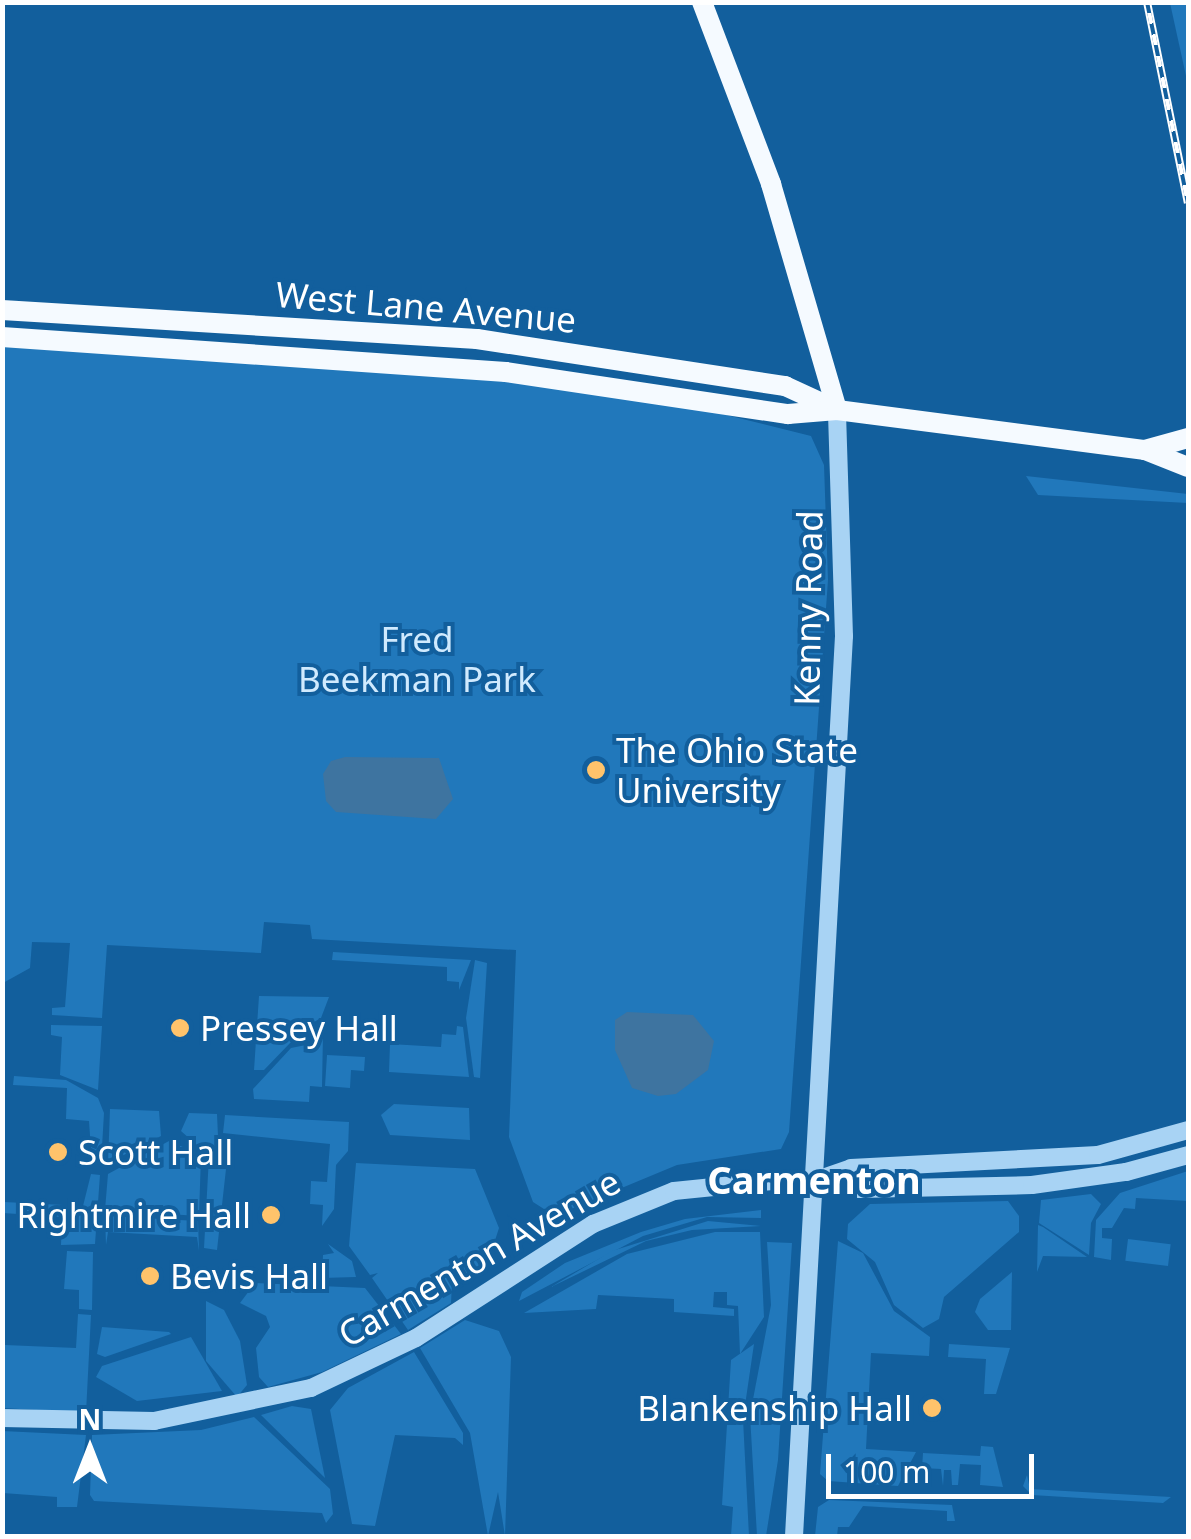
<!DOCTYPE html>
<html>
<head>
<meta charset="utf-8">
<style>
  body { margin:0 }
  #map { position:relative; width:1191px; height:1539px; overflow:hidden; background:#125f9d; font-family:"Noto Sans",sans-serif }
  div>[style] { position:absolute }
  [style*='--x'] { left:calc(var(--x)*1px); top:calc(var(--y)*1px); width:calc(var(--w)*1px); rotate:calc(var(--a)*1deg) }
  .green>* { inset:0; background:#2178bb; transform-origin:0 0 }
  .water>* { inset:0; background:#3e74a0 }
  .minor>* { height:18px; margin:-9px; padding:0 9px; transform-origin:9px; border-radius:9px; background:#a8d3f4 }
  .major>* { height:20px; margin:-10px; padding:0 10px; transform-origin:10px; border-radius:10px; background:#f5faff }
  .rail>* { height:8px; margin-top:-4px; transform-origin:0; background:repeating-linear-gradient(90deg,#125f9d 0 11px,#fff 0 22px); box-sizing:border-box; border-block:2px solid #fff }
  .dots>* { width:28px; height:28px; translate:-50% -50%; box-sizing:border-box; border:5px solid #125f9d; border-radius:50% }
  span { translate:-50% -50%; white-space:nowrap; text-align:center; line-height:1.15; -webkit-text-stroke:8px #125f9d; paint-order:stroke }
  .street-label { font-size:35px; color:#fff }
  .park-label { font-size:35px; color:#d0eafe }
  .poi-label { font-size:35px; color:#fff }
  .left { translate:0 -50%; text-align:left }
  .right { translate:-100% -50%; text-align:right }
  .neighbourhood-label { font-size:38px; color:#fff; font-weight:700 }
  .frame { position:absolute; inset:0; border:5px solid #fff; pointer-events:none }
  .north { position:absolute; left:40px; top:1399px; width:100px; height:100px; -webkit-text-stroke:8px #125f9d; paint-order:stroke; rotate:0deg; font-size:28px; font-weight:700; line-height:40px; text-align:center; color:#fff }
  .north::after { content:''; display:block; margin:auto; width:35px; height:45px; background:#fff; clip-path:polygon(50% 0,100% 100%,50% 72%,0 100%) }
  .scale { position:absolute; left:826px; top:1454px; width:208px; height:45px; box-sizing:border-box; border:5px solid #fff; border-top:0; padding-left:12px; font-size:30px; line-height:35px; white-space:nowrap; color:#fff; -webkit-text-stroke:8px #125f9d; paint-order:stroke }
</style>
</head>
<body>
<div id="map">
  <div class="green">
    <i style="clip-path:polygon(1170px 3px,1188px 3px,1188px 85px)"></i>
    <i style="clip-path:polygon(3px 346px,480px 378px,698px 408px,811px 436px,824px 465px,828px 580px,789px 1132px,781px 1149px,677px 1165px,571px 1209px,544px 1209px,533px 1202px,509px 1137px,516px 950px,312px 939px,310px 925px,264px 922px,261px 953px,107px 945px,102px 1018px,52px 1015px,52px 1008px,65px 1007px,70px 943px,32px 942px,30px 968px,3px 983px)"></i>
    <i style="clip-path:polygon(1026px 476px,1188px 494px,1188px 503px,1038px 495px)"></i>
    <i style="clip-path:polygon(333px 952px,471px 960px,459px 990px,459px 982px,447px 981px,447px 967px,332px 960px)"></i>
    <i style="clip-path:polygon(475px 960px,487px 963px,480px 1078px,474px 1077px,466px 1018px)"></i>
    <i style="clip-path:polygon(259px 996px,329px 997px,321px 1018px,307px 1026px,305px 1039px,292px 1041px,264px 1070px,254px 1070px)"></i>
    <i style="clip-path:polygon(51px 1025px,102px 1026px,98px 1090px,60px 1075px,62px 1037px,51px 1035px)"></i>
    <i style="clip-path:polygon(457px 1026px,463px 1027px,469px 1077px,389px 1072px,390px 1044px,441px 1047px,442px 1034px,456px 1035px)"></i>
    <i style="clip-path:polygon(312px 1033px,323px 1034px,322px 1087px,310px 1086px,309px 1102px,254px 1099px,253px 1089px,291px 1048px,311px 1044px)"></i>
    <i style="clip-path:polygon(327px 1055px,365px 1057px,364px 1071px,351px 1070px,350px 1088px,325px 1086px)"></i>
    <i style="clip-path:polygon(14px 1076px,66px 1080px,98px 1098px,104px 1113px,101px 1164px,92px 1164px,89px 1121px,66px 1119px,67px 1088px,13px 1085px)"></i>
    <i style="clip-path:polygon(394px 1104px,469px 1108px,470px 1140px,390px 1135px,381px 1115px)"></i>
    <i style="clip-path:polygon(110px 1109px,159px 1111px,161px 1136px,108px 1163px)"></i>
    <i style="clip-path:polygon(189px 1113px,217px 1114px,218px 1136px,228px 1151px,217px 1250px,204px 1248px,209px 1156px,181px 1131px)"></i>
    <i style="clip-path:polygon(225px 1115px,349px 1122px,348px 1151px,336px 1165px,334px 1209px,322px 1226px,323px 1205px,310px 1204px,311px 1181px,327px 1182px,330px 1144px,223px 1133px)"></i>
    <i style="clip-path:polygon(169px 1141px,201px 1155px,199px 1216px,105px 1210px,108px 1174px)"></i>
    <i style="clip-path:polygon(356px 1163px,475px 1169px,499px 1228px,489px 1259px,452px 1283px,451px 1303px,408px 1330px,372px 1278px,378px 1273px,370px 1275px,349px 1246px)"></i>
    <i style="clip-path:polygon(1188px 1171px,1188px 1201px,1136px 1198px,1135px 1209px,1124px 1208px,1112px 1228px,1102px 1228px,1102px 1238px,1112px 1239px,1111px 1260px,1094px 1257px,1096px 1220px,1120px 1193px)"></i>
    <i style="clip-path:polygon(91px 1174px,100px 1175px,95px 1244px,61px 1245px,62px 1217px,3px 1213px,3px 1195px,4px 1202px,83px 1206px)"></i>
    <i style="clip-path:polygon(1091px 1194px,1101px 1204px,1091px 1223px,1089px 1255px,1039px 1223px,1041px 1200px)"></i>
    <i style="clip-path:polygon(1008px 1201px,1019px 1216px,1019px 1232px,944px 1297px,939px 1319px,923px 1328px,894px 1305px,875px 1262px,847px 1239px,848px 1224px,870px 1204px)"></i>
    <i style="clip-path:polygon(761px 1210px,761px 1218px,707px 1217px,643px 1236px,519px 1301px,522px 1292px,565px 1263px,641px 1232px,685px 1219px)"></i>
    <i style="clip-path:polygon(105px 1216px,198px 1221px,199px 1251px,197px 1237px,108px 1232px,106px 1245px)"></i>
    <i style="clip-path:polygon(708px 1221px,761px 1226px,692px 1230px,646px 1241px,551px 1287px,612px 1251px)"></i>
    <i style="clip-path:polygon(1038px 1225px,1043px 1227px,1087px 1257px,1043px 1256px,1037px 1272px)"></i>
    <i style="clip-path:polygon(715px 1232px,760px 1232px,764px 1317px,740px 1354px,738px 1306px,727px 1305px,727px 1292px,714px 1292px,713px 1307px,734px 1309px,734px 1316px,674px 1312px,674px 1299px,598px 1295px,596px 1309px,524px 1313px,627px 1254px)"></i>
    <i style="left:1128px;top:1239px;width:43px;height:22px;rotate:7deg"></i>
    <i style="clip-path:polygon(838px 1241px,863px 1253px,894px 1311px,930px 1337px,929px 1356px,871px 1353px,866px 1449px,916px 1452px,898px 1486px,828px 1481px,820px 1474px)"></i>
    <i style="clip-path:polygon(767px 1242px,792px 1243px,778px 1460px,766px 1536px,757px 1536px,750px 1415px,771px 1305px)"></i>
    <i style="clip-path:polygon(328px 1244px,352px 1261px,356px 1277px,322px 1278px,323px 1255px,334px 1253px)"></i>
    <i style="clip-path:polygon(67px 1251px,93px 1252px,92px 1310px,79px 1309px,79px 1290px,64px 1289px)"></i>
    <i style="clip-path:polygon(1012px 1272px,1011px 1330px,988px 1330px,975px 1312px,980px 1299px)"></i>
    <i style="clip-path:polygon(255px 1283px,365px 1288px,401px 1334px,322px 1372px,268px 1387px,259px 1377px,256px 1348px,270px 1327px,266px 1316px,240px 1303px)"></i>
    <i style="clip-path:polygon(206px 1301px,224px 1310px,240px 1341px,247px 1385px,237px 1397px,206px 1361px)"></i>
    <i style="clip-path:polygon(2px 1309px,5px 1345px,76px 1348px,78px 1314px,91px 1315px,86px 1413px,3px 1408px)"></i>
    <i style="clip-path:polygon(465px 1320px,499px 1331px,511px 1357px,505px 1536px,498px 1492px,488px 1536px,470px 1433px,420px 1348px)"></i>
    <i style="clip-path:polygon(102px 1327px,169px 1332px,171px 1334px,105px 1357px,97px 1354px)"></i>
    <i style="clip-path:polygon(191px 1337px,222px 1391px,137px 1401px,96px 1377px,102px 1366px)"></i>
    <i style="clip-path:polygon(754px 1344px,743px 1419px,749px 1536px,731px 1536px,733px 1507px,722px 1505px,731px 1360px)"></i>
    <i style="clip-path:polygon(949px 1344px,1010px 1348px,996px 1394px,984px 1394px,986px 1359px,948px 1357px)"></i>
    <i style="clip-path:polygon(414px 1352px,463px 1433px,463px 1445px,455px 1438px,395px 1435px,375px 1526px,352px 1524px,330px 1410px,348px 1388px)"></i>
    <i style="clip-path:polygon(292px 1406px,311px 1409px,325px 1478px,261px 1415px)"></i>
    <i style="clip-path:polygon(254px 1417px,330px 1489px,333px 1514px,326px 1523px,322px 1513px,94px 1501px,90px 1495px,92px 1435px,201px 1430px)"></i>
    <i style="clip-path:polygon(2px 1431px,86px 1435px,77px 1507px,57px 1507px,57px 1497px,3px 1493px)"></i>
    <i style="clip-path:polygon(981px 1446px,993px 1447px,1003px 1487px,980px 1485px,981px 1465px,960px 1464px,958px 1485px,952px 1485px,951px 1470px,944px 1470px,943px 1486px,941px 1469px,922px 1468px,923px 1453px,980px 1456px)"></i>
    <i style="clip-path:polygon(1027px 1475px,1030px 1489px,1171px 1497px,1163px 1503px,1032px 1495px,1023px 1486px)"></i>
    <i style="clip-path:polygon(829px 1500px,952px 1505px,955px 1521px,947px 1521px,947px 1511px,863px 1506px,849px 1527px,838px 1527px,837px 1536px,815px 1536px,818px 1507px)"></i>
  </div>
  <div class="water">
    <i style="clip-path:polygon(345px 757px,439px 758px,453px 799px,436px 819px,336px 812px,326px 801px,323px 774px,331px 761px)"></i>
    <i style="clip-path:polygon(627px 1012px,693px 1015px,714px 1041px,708px 1070px,676px 1094px,658px 1096px,632px 1088px,615px 1050px,615px 1020px)"></i>
  </div>
  <div class="minor">
    <i style="--x:814;--y:1181;--w:39;--a:-19"></i>
    <i style="--x:851;--y:1168;--w:247;--a:-3"></i>
    <i style="--x:1098;--y:1155;--w:93;--a:-15.5"></i>
    <i style="--x:2;--y:1418;--w:152;--a:1.1"></i>
    <i style="--x:154;--y:1421;--w:160;--a:-11.9"></i>
    <i style="--x:311;--y:1388;--w:116;--a:-25.5"></i>
    <i style="--x:416;--y:1338;--w:211;--a:-32.8"></i>
    <i style="--x:593;--y:1224;--w:87;--a:-22.2"></i>
    <i style="--x:674;--y:1191;--w:99;--a:-5.8"></i>
    <i style="--x:772;--y:1181;--w:88;--a:5.2"></i>
    <i style="--x:860;--y:1189;--w:172;--a:-1.3"></i>
    <i style="--x:1032;--y:1185;--w:95;--a:-7.9"></i>
    <i style="--x:1126;--y:1172;--w:64;--a:-15.3"></i>
    <i style="--x:794;--y:1536;--w:901;--a:-86.82"></i>
    <i style="--x:844;--y:636;--w:226;--a:-91.8"></i>
  </div>
  <div class="major">
    <i style="--x:702;--y:2;--w:195;--a:69.2"></i>
    <i style="--x:771;--y:184;--w:235;--a:73.7"></i>
    <i style="--x:2;--y:310;--w:476;--a:3.5"></i>
    <i style="--x:477;--y:339;--w:312;--a:8.7"></i>
    <i style="--x:785;--y:386;--w:55;--a:24.7"></i>
    <i style="--x:2;--y:337;--w:505;--a:3.97"></i>
    <i style="--x:506;--y:372;--w:285;--a:8.5"></i>
    <i style="--x:788;--y:414;--w:49;--a:-4.7"></i>
    <i style="--x:837;--y:410;--w:311;--a:7.4"></i>
    <i style="--x:1145;--y:450;--w:46;--a:21.6"></i>
    <i style="--x:1145;--y:450;--w:45;--a:-15.6"></i>
  </div>
  <div class="rail">
    <i style="--x:1147;--y:2;--w:205;--a:78.5"></i>
  </div>
  <div class="dots">
    <i style="left:596px;top:770px;background:#ffc36b"></i>
    <i style="left:180px;top:1028px;background:#ffc36b"></i>
    <i style="left:58px;top:1152px;background:#ffc36b"></i>
    <i style="left:271px;top:1215px;background:#ffc36b"></i>
    <i style="left:150px;top:1276px;background:#ffc36b"></i>
    <i style="left:932px;top:1408px;background:#ffc36b"></i>
  </div>
  <div class="street-label">
    <span style="left:426px;top:307px;rotate:5deg">West Lane Avenue</span>
    <span style="left:808px;top:608px;rotate:-89deg">Kenny Road</span>
    <span style="left:479px;top:1258px;rotate:-30deg">Carmenton Avenue</span>
  </div>
  <div class="park-label">
    <span style="left:417px;top:659px">Fred<br>Beekman Park</span>
  </div>
  <div class="poi-label">
    <span class="left" style="left:616px;top:770px">The Ohio State<br>University</span>
    <span class="left" style="left:200px;top:1028px">Pressey Hall</span>
    <span class="left" style="left:78px;top:1152px">Scott Hall</span>
    <span class="right" style="left:251px;top:1215px">Rightmire Hall</span>
    <span class="left" style="left:170px;top:1276px">Bevis Hall</span>
    <span class="right" style="left:912px;top:1408px">Blankenship Hall</span>
  </div>
  <div class="neighbourhood-label">
    <span style="left:814px;top:1180px">Carmenton</span>
  </div>
  <div class="frame"></div>
  <div class="north">N</div>
  <div class="scale">100 m</div>
</div>
</body>
</html>
